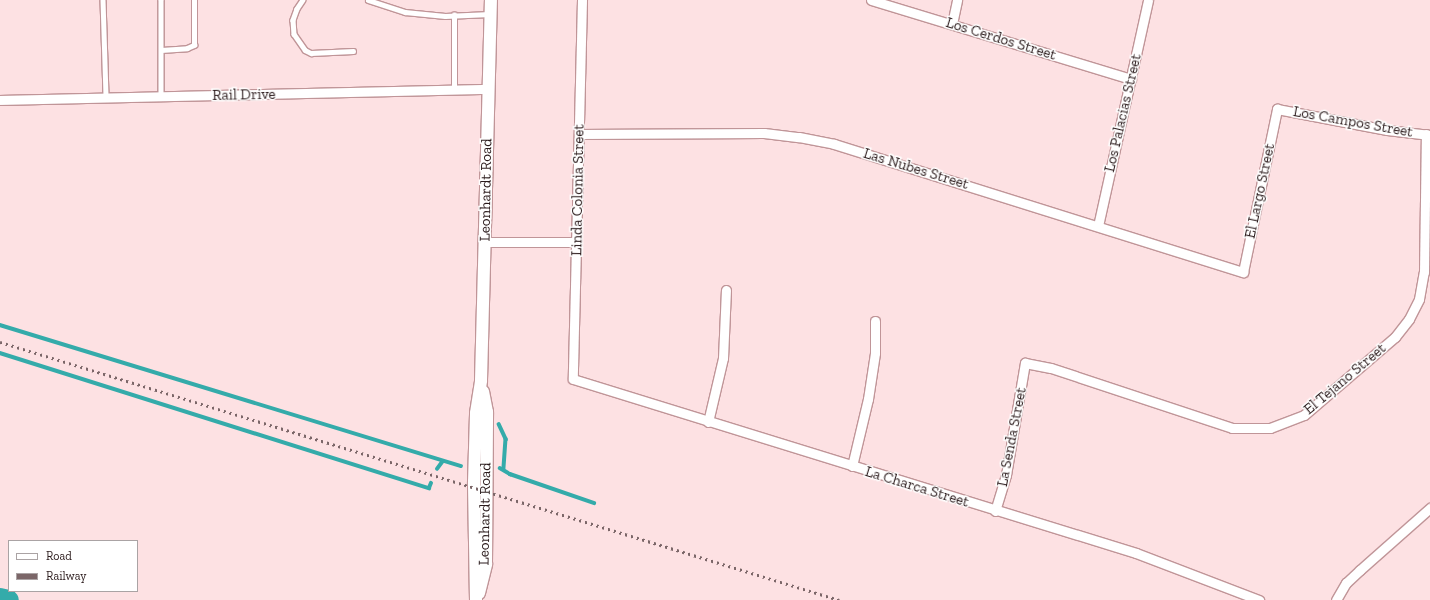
<!DOCTYPE html>
<html>
<head>
<meta charset="utf-8">
<style>
  body { margin:0 }
  #map { position:relative; width:1430px; height:600px; overflow:hidden; background:#fde1e3; font-family:"Zilla Slab",serif }
  div>[style] { position:absolute }
  [style*='--x'] { left:calc(var(--x)*1px); top:calc(var(--y)*1px); width:calc(var(--w)*1px); rotate:calc(var(--a)*1deg) }
  .stream>* { height:3.5px; margin:-1.75px; padding:0 1.75px; transform-origin:1.75px; border-radius:1.75px; background:#34abaa }
  .river>* { height:20px; margin:-10px; padding:0 10px; transform-origin:10px; border-radius:10px; background:#34abaa }
  .roads { filter:drop-shadow(1px 0 #c09598) drop-shadow(-1px 0 #c09598) drop-shadow(0 1px #c09598) drop-shadow(0 -1px #c09598) }
  .lane>* { height:4.5px; margin:-2.25px; padding:0 2.25px; transform-origin:2.25px; border-radius:2.25px; background:#fff }
  .street>* { height:9px; margin:-4.5px; padding:0 4.5px; transform-origin:4.5px; border-radius:4.5px; background:#fff }
  .secondary>* { height:12px; margin:-6px; padding:0 6px; transform-origin:6px; border-radius:6px; background:#fff }
  .rail>* { height:3px; margin-top:-1.5px; transform-origin:0; background:repeating-linear-gradient(90deg,#7b6668 0 2px,transparent 0 6px) }
  span { translate:-50% -50%; white-space:nowrap; text-align:center; line-height:1.15; -webkit-text-stroke:3px #fff; paint-order:stroke }
  .street-label { font-size:15px; color:#2a1a1b }
  .legend { position:absolute; left:8px; top:540px; width:130px; height:52px; box-sizing:border-box; background:#fff; border:1px solid #aaa3a4; margin:0; padding:5px 7px; list-style:none; font-size:12px; color:#2a1a1b }
  .legend li { display:flex; align-items:center; gap:8px; height:20px }
  .legend b { width:20px; border:1px solid #aaa3a4 }
</style>
</head>
<body>
<div id="map">
  <div class="stream">
    <i style="--x:0;--y:325;--w:482;--a:17"></i>
    <i style="--x:0;--y:353;--w:450;--a:17.5"></i>
    <i style="--x:429;--y:488;--w:5;--a:-68"></i>
    <i style="--x:499;--y:424;--w:17;--a:65"></i>
    <i style="--x:506;--y:439;--w:30;--a:94"></i>
    <i style="--x:500;--y:468;--w:12;--a:31"></i>
    <i style="--x:510;--y:474;--w:89;--a:19"></i>
    <i style="--x:437;--y:469;--w:9;--a:-54"></i>
  </div>
  <div class="river">
    <i style="--x:0;--y:598;--w:9;--a:13"></i>
  </div>
  <div class="roads">
    <div class="lane">
      <i style="--x:103;--y:0;--w:98;--a:88.2"></i>
      <i style="--x:161;--y:0;--w:97;--a:90"></i>
      <i style="--x:303;--y:0;--w:11;--a:124"></i>
      <i style="--x:297;--y:9;--w:12;--a:110"></i>
      <i style="--x:293;--y:20;--w:14;--a:86"></i>
      <i style="--x:294;--y:34;--w:19;--a:55"></i>
      <i style="--x:305;--y:50;--w:7;--a:27"></i>
      <i style="--x:311;--y:53;--w:42;--a:-2.7"></i>
      <i style="--x:368;--y:0;--w:39;--a:18"></i>
      <i style="--x:405;--y:12;--w:40;--a:5.7"></i>
      <i style="--x:445;--y:16;--w:45;--a:-2.5"></i>
      <i style="--x:161;--y:50;--w:26;--a:-4"></i>
      <i style="--x:187;--y:48;--w:8;--a:-23"></i>
      <i style="--x:194;--y:45;--w:45;--a:-90"></i>
      <i style="--x:454;--y:90;--w:75;--a:-90"></i>
    </div>
    <div class="street">
      <i style="--x:582;--y:0;--w:379;--a:91.4"></i>
      <i style="--x:573;--y:379;--w:589;--a:17.17"></i>
      <i style="--x:1136;--y:553;--w:132;--a:20.9"></i>
      <i style="--x:871;--y:0;--w:272;--a:16.9"></i>
      <i style="--x:952;--y:24;--w:25;--a:-78"></i>
      <i style="--x:0;--y:100;--w:488;--a:-1.3"></i>
      <i style="--x:579;--y:134;--w:185;--a:-0.3"></i>
      <i style="--x:764;--y:133;--w:35;--a:7"></i>
      <i style="--x:799;--y:137;--w:36;--a:11"></i>
      <i style="--x:834;--y:144;--w:429;--a:17.4"></i>
      <i style="--x:1243;--y:272;--w:167;--a:-78.2"></i>
      <i style="--x:1277;--y:109;--w:112;--a:10.8"></i>
      <i style="--x:1387;--y:130;--w:43;--a:6.6"></i>
      <i style="--x:1098;--y:226;--w:231;--a:-77.5"></i>
      <i style="--x:485;--y:242;--w:92;--a:0"></i>
      <i style="--x:708;--y:422;--w:66;--a:-76.8"></i>
      <i style="--x:723;--y:358;--w:68;--a:-87.5"></i>
      <i style="--x:852;--y:466;--w:69;--a:-76.6"></i>
      <i style="--x:868;--y:399;--w:47;--a:-81.3"></i>
      <i style="--x:875;--y:353;--w:32;--a:-90"></i>
      <i style="--x:995;--y:511;--w:38;--a:-73"></i>
      <i style="--x:1006;--y:475;--w:114;--a:-80.4"></i>
      <i style="--x:1025;--y:363;--w:26;--a:11"></i>
      <i style="--x:1051;--y:368;--w:191;--a:18.3"></i>
      <i style="--x:1232;--y:428;--w:38;--a:0"></i>
      <i style="--x:1270;--y:428;--w:36;--a:-21"></i>
      <i style="--x:1304;--y:415;--w:120;--a:-40.6"></i>
      <i style="--x:1395;--y:337;--w:23;--a:-52"></i>
      <i style="--x:1409;--y:319;--w:22;--a:-63"></i>
      <i style="--x:1419;--y:299;--w:27;--a:-80"></i>
      <i style="--x:1424;--y:272;--w:138;--a:-89.2"></i>
      <i style="--x:1336;--y:600;--w:20;--a:-60"></i>
      <i style="--x:1346;--y:583;--w:19;--a:-43"></i>
      <i style="--x:1360;--y:570;--w:94;--a:-41.5"></i>
    </div>
    <div class="secondary">
      <i style="--x:479;--y:593;--w:30;--a:-76"></i>
      <i style="--x:486;--y:564;--w:152;--a:-89.6"></i>
      <i style="--x:487;--y:412;--w:21;--a:-101"></i>
      <i style="--x:476;--y:600;--w:118;--a:-91"></i>
      <i style="--x:474;--y:482;--w:69;--a:-88.3"></i>
      <i style="--x:476;--y:413;--w:33;--a:-81"></i>
      <i style="--x:481;--y:380;--w:380;--a:-88.5"></i>
    </div>
  </div>
  <div class="rail">
    <i style="--x:0;--y:342;--w:878;--a:17.09"></i>
  </div>
  <div class="street-label">
    <span style="left:1001px;top:39px;rotate:17deg">Los Cerdos Street</span>
    <span style="left:244px;top:95px;rotate:-1deg">Rail Drive</span>
    <span style="left:1123px;top:113px;rotate:-77deg">Los Palacias Street</span>
    <span style="left:1353px;top:122px;rotate:10deg">Los Campos Street</span>
    <span style="left:916px;top:169px;rotate:17deg">Las Nubes Street</span>
    <span style="left:486px;top:190px;rotate:-89deg">Leonhardt Road</span>
    <span style="left:578px;top:190px;rotate:-89deg">Linda Colonia Street</span>
    <span style="left:1260px;top:191px;rotate:-78deg">El Largo Street</span>
    <span style="left:1345px;top:379px;rotate:-40deg">El Tejano Street</span>
    <span style="left:1012px;top:437px;rotate:-79deg">La Senda Street</span>
    <span style="left:917px;top:487px;rotate:17deg">La Charca Street</span>
    <span style="left:485px;top:514px;rotate:-89deg">Leonhardt Road</span>
  </div>
  <ul class="legend">
  <li><b style="height:5px;background:#fff"></b>Road</li>
  <li><b style="height:5px;background:#7b6668"></b>Railway</li>
  </ul>
</div>
</body>
</html>
